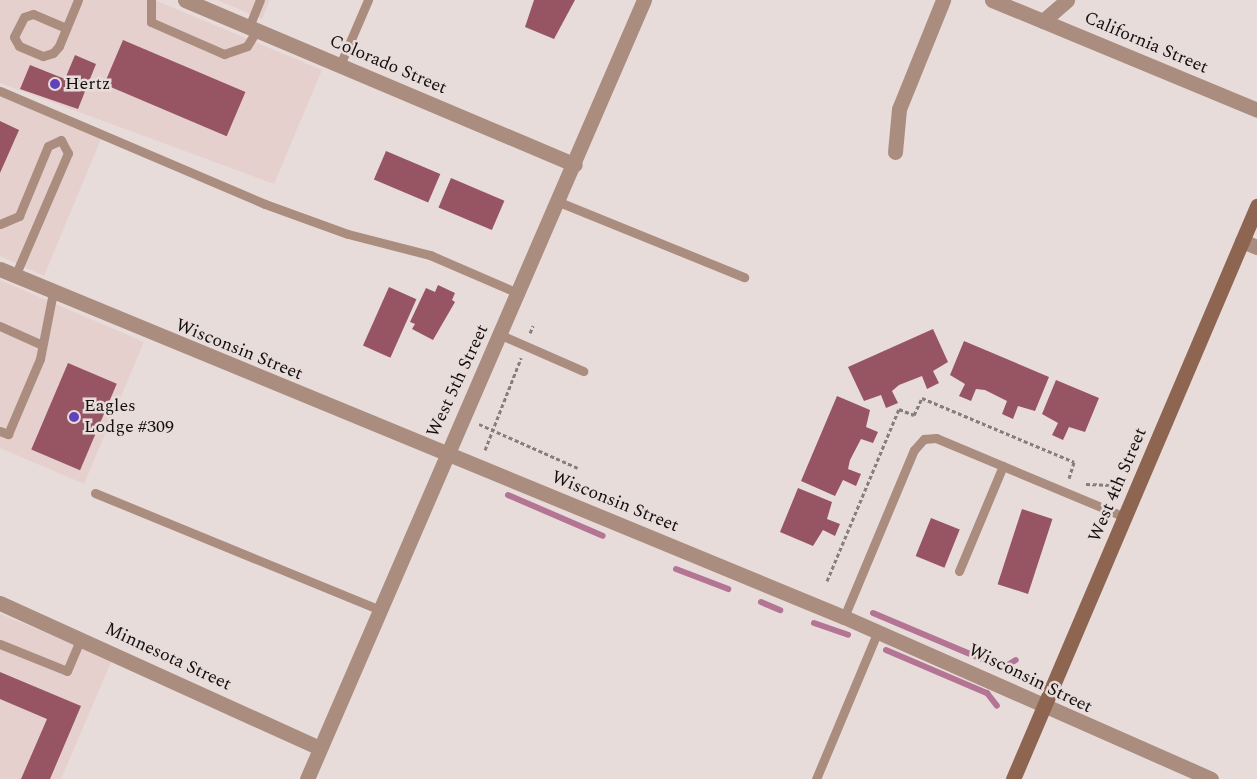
<!DOCTYPE html>
<html>
<head>
<meta charset="utf-8">
<style>
  body { margin:0 }
  #map { position:relative; width:1257px; height:779px; overflow:hidden; background:#e8dcdb; font-family:Spectral,serif }
  div>[style] { position:absolute }
  [style*='--x'] { left:calc(var(--x)*1px); top:calc(var(--y)*1px); width:calc(var(--w)*1px); rotate:calc(var(--a)*1deg) }
  .built>* { inset:0; background:#e5d0cd }
  .stream>* { height:6px; margin:-3px; padding:0 3px; transform-origin:3px; border-radius:3px; background:#b47494 }
  .building>* { inset:0; background:#975462; transform-origin:0 0 }
  .path>* { height:3px; margin-top:-1.5px; transform-origin:0; background:repeating-linear-gradient(90deg,#867e7d 0 4px,transparent 0 6.5px) }
  .lane>* { height:9px; margin:-4.5px; padding:0 4.5px; transform-origin:4.5px; border-radius:4.5px; background:#aa8d7f }
  .street>* { height:15px; margin:-7.5px; padding:0 7.5px; transform-origin:7.5px; border-radius:7.5px; background:#aa8d7f }
  .secondary>* { height:15px; margin:-7.5px; padding:0 7.5px; transform-origin:7.5px; border-radius:7.5px; background:#8e6551 }
  .dots>* { width:14px; height:14px; translate:-50% -50%; box-sizing:border-box; border:2px solid #e8dcdb; border-radius:50% }
  span { translate:-50% -50%; white-space:nowrap; text-align:center; line-height:1.15; -webkit-text-stroke:5px #e8dcdb; paint-order:stroke }
  .street-label { font-size:18px; color:#130f0e }
  .poi-label { font-size:18px; color:#130f0e }
  .left { translate:0 -50%; text-align:left }
</style>
</head>
<body>
<div id="map">
  <div class="built">
    <i style="clip-path:polygon(0 0,155px 0,322px 70px,274px 184px,0 83px)"></i>
    <i style="clip-path:polygon(217px 0,270px 0,262px 19px)"></i>
    <i style="clip-path:polygon(0 96px,101px 139px,44px 276px,0 256px)"></i>
    <i style="clip-path:polygon(0 280px,144px 342px,84px 484px,0 448px)"></i>
    <i style="clip-path:polygon(0 614px,112px 660px,61px 779px,0 779px)"></i>
  </div>
  <div class="stream">
    <i style="--x:508;--y:495;--w:103;--a:23.3"></i>
    <i style="--x:676;--y:569;--w:56;--a:21"></i>
    <i style="--x:761;--y:602;--w:21;--a:23"></i>
    <i style="--x:873;--y:613;--w:141;--a:22.9"></i>
    <i style="--x:1003;--y:668;--w:15;--a:-32"></i>
    <i style="--x:814;--y:623;--w:36;--a:19"></i>
    <i style="--x:886;--y:650;--w:110;--a:23.1"></i>
    <i style="--x:987;--y:693;--w:16;--a:52"></i>
  </div>
  <div class="building">
    <i style="clip-path:polygon(534px 0,575px 0,554px 39px,525px 27px)"></i>
    <i style="left:123px;top:40px;width:133px;height:48px;rotate:23deg"></i>
    <i style="clip-path:polygon(75px 55px,96px 64px,78px 109px,20px 89px,30px 65px,65px 79px)"></i>
    <i style="clip-path:polygon(0 121px,19px 130px,0 173px)"></i>
    <i style="left:386px;top:151px;width:59px;height:31px;rotate:23deg"></i>
    <i style="left:451px;top:178px;width:58px;height:32px;rotate:23deg"></i>
    <i style="clip-path:polygon(438px 285px,455px 293px,452px 300px,455px 302px,433px 340px,412px 329px,415px 324px,410px 322px,426px 288px,435px 292px)"></i>
    <i style="left:389px;top:287px;width:30px;height:64px;rotate:24deg"></i>
    <i style="clip-path:polygon(933px 329px,948px 362px,933px 371px,939px 383px,927px 389px,922px 376px,899px 385px,892px 391px,898px 403px,886px 408px,881px 395px,864px 401px,848px 367px)"></i>
    <i style="clip-path:polygon(964px 341px,1049px 377px,1035px 411px,1018px 406px,1013px 419px,1002px 414px,1007px 401px,985px 390px,976px 389px,971px 401px,959px 396px,965px 384px,950px 375px)"></i>
    <i style="left:68px;top:363px;width:53px;height:94px;rotate:23deg"></i>
    <i style="clip-path:polygon(1056px 380px,1099px 398px,1085px 432px,1069px 427px,1063px 440px,1052px 435px,1058px 423px,1042px 414px)"></i>
    <i style="clip-path:polygon(837px 396px,870px 410px,866px 427px,878px 432px,873px 443px,861px 439px,850px 460px,848px 469px,861px 474px,856px 486px,843px 480px,835px 496px,801px 481px)"></i>
    <i style="clip-path:polygon(798px 488px,832px 502px,827px 519px,840px 524px,835px 536px,823px 530px,813px 546px,780px 532px)"></i>
    <i style="left:1022px;top:509px;width:32px;height:79px;rotate:18deg"></i>
    <i style="left:931px;top:518px;width:31px;height:41px;rotate:22deg"></i>
    <i style="clip-path:polygon(0 672px,81px 706px,50px 779px,21px 779px,47px 719px,0 699px)"></i>
  </div>
  <div class="path">
    <i style="--x:530;--y:333;--w:8;--a:-67"></i>
    <i style="--x:479;--y:424;--w:108;--a:24"></i>
    <i style="--x:485;--y:450;--w:99;--a:-68.6"></i>
    <i style="--x:1086;--y:484;--w:26;--a:2"></i>
    <i style="--x:827;--y:581;--w:186;--a:-67.3"></i>
    <i style="--x:899;--y:409;--w:16;--a:22"></i>
    <i style="--x:914;--y:415;--w:19;--a:-65"></i>
    <i style="--x:922;--y:398;--w:165;--a:22.8"></i>
    <i style="--x:1074;--y:462;--w:17;--a:107"></i>
  </div>
  <div class="lane">
    <i style="--x:151;--y:0;--w:22;--a:90"></i>
    <i style="--x:151;--y:22;--w:80;--a:23.7"></i>
    <i style="--x:224;--y:54;--w:24;--a:-19"></i>
    <i style="--x:247;--y:46;--w:19;--a:-58"></i>
    <i style="--x:249;--y:27;--w:29;--a:-68"></i>
    <i style="--x:66;--y:28;--w:36;--a:-157"></i>
    <i style="--x:33;--y:14;--w:9;--a:162"></i>
    <i style="--x:24;--y:17;--w:22;--a:117"></i>
    <i style="--x:14;--y:37;--w:10;--a:61"></i>
    <i style="--x:19;--y:46;--w:26;--a:23"></i>
    <i style="--x:43;--y:56;--w:10;--a:-17"></i>
    <i style="--x:53;--y:53;--w:9;--a:-49"></i>
    <i style="--x:59;--y:46;--w:50;--a:-67.6"></i>
    <i style="--x:340;--y:65;--w:71;--a:-66.7"></i>
    <i style="--x:0;--y:91;--w:288;--a:23.1"></i>
    <i style="--x:265;--y:204;--w:88;--a:19.9"></i>
    <i style="--x:348;--y:234;--w:85;--a:14.4"></i>
    <i style="--x:430;--y:255;--w:98;--a:23.4"></i>
    <i style="--x:559;--y:202;--w:200;--a:22.1"></i>
    <i style="--x:0;--y:224;--w:21;--a:-23"></i>
    <i style="--x:19;--y:216;--w:76;--a:-67.5"></i>
    <i style="--x:48;--y:146;--w:14;--a:-25"></i>
    <i style="--x:61;--y:140;--w:15;--a:62"></i>
    <i style="--x:68;--y:153;--w:134;--a:113.3"></i>
    <i style="--x:0;--y:326;--w:46;--a:24.3"></i>
    <i style="--x:501;--y:335;--w:90;--a:23.7"></i>
    <i style="--x:0;--y:431;--w:9;--a:21"></i>
    <i style="--x:8;--y:434;--w:82;--a:-66.9"></i>
    <i style="--x:40;--y:359;--w:68;--a:-79"></i>
    <i style="--x:95;--y:493;--w:306;--a:22.3"></i>
    <i style="--x:959;--y:571;--w:114;--a:-67.3"></i>
    <i style="--x:844;--y:617;--w:181;--a:-67.3"></i>
    <i style="--x:914;--y:450;--w:15;--a:-48"></i>
    <i style="--x:924;--y:439;--w:12;--a:-5"></i>
    <i style="--x:936;--y:438;--w:205;--a:22.7"></i>
    <i style="--x:0;--y:644;--w:72;--a:21.9"></i>
    <i style="--x:67;--y:671;--w:36;--a:-67"></i>
    <i style="--x:816;--y:779;--w:160;--a:-67.3"></i>
  </div>
  <div class="street">
    <i style="--x:185;--y:0;--w:423;--a:22.9"></i>
    <i style="--x:992;--y:0;--w:287;--a:22.5"></i>
    <i style="--x:1043;--y:21;--w:32;--a:-41"></i>
    <i style="--x:895;--y:152;--w:43;--a:-84.7"></i>
    <i style="--x:899;--y:109;--w:118;--a:-68"></i>
    <i style="--x:1242;--y:241;--w:16;--a:22"></i>
    <i style="--x:0;--y:269;--w:913;--a:22.41"></i>
    <i style="--x:844;--y:617;--w:401;--a:23.8"></i>
    <i style="--x:0;--y:603;--w:351;--a:24.4"></i>
    <i style="--x:307;--y:779;--w:849;--a:-66.61"></i>
  </div>
  <div class="secondary">
    <i style="--x:1013;--y:779;--w:623;--a:-66.93"></i>
  </div>
  <div class="dots">
    <i style="left:55px;top:84px;background:#6142ba"></i>
    <i style="left:74px;top:417px;background:#6142ba"></i>
  </div>
  <div class="street-label">
    <span style="left:1146px;top:43px;rotate:23deg">California Street</span>
    <span style="left:388px;top:65px;rotate:23deg">Colorado Street</span>
    <span style="left:239px;top:350px;rotate:22deg">Wisconsin Street</span>
    <span style="left:458px;top:381px;rotate:-65deg">West 5th Street</span>
    <span style="left:1118px;top:485px;rotate:-67deg">West 4th Street</span>
    <span style="left:615px;top:502px;rotate:22deg">Wisconsin Street</span>
    <span style="left:168px;top:657px;rotate:25deg">Minnesota Street</span>
    <span style="left:1030px;top:679px;rotate:26deg">Wisconsin Street</span>
  </div>
  <div class="poi-label">
    <span class="left" style="left:65px;top:84px">Hertz</span>
    <span class="left" style="left:84px;top:417px">Eagles<br>Lodge #309</span>
  </div>
</div>
</body>
</html>
